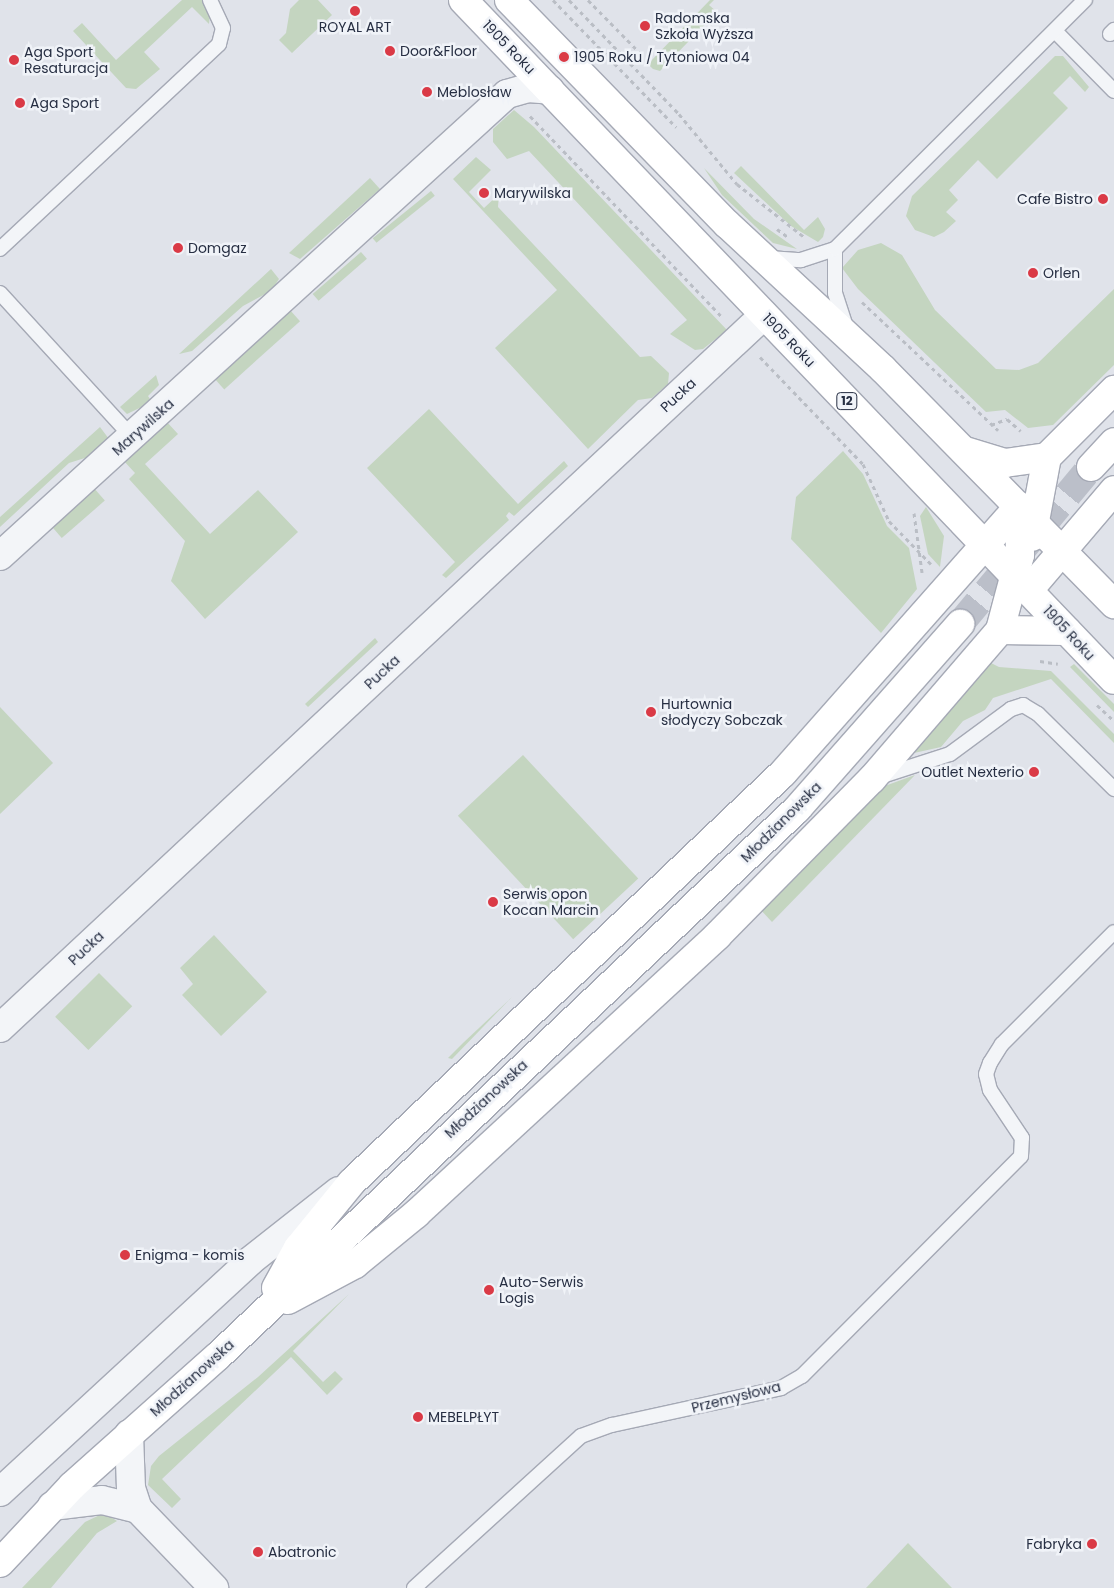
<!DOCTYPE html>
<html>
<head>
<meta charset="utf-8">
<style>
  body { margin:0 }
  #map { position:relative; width:1114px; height:1588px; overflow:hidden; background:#e0e3ea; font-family:Poppins,sans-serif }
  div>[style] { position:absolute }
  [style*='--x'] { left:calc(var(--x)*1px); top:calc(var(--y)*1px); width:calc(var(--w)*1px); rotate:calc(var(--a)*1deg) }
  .green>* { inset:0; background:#c4d5c0; transform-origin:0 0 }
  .secondary-tunnel>* { height:28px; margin-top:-14px; transform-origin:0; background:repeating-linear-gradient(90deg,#bbbfc9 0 28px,transparent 0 42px) }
  .path>* { height:3px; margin-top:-1.5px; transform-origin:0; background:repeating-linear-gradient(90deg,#babec5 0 4px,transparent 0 8px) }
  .roads { filter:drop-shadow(1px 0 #a5a9b5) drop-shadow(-1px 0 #a5a9b5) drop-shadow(0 1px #a5a9b5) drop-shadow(0 -1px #a5a9b5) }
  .lane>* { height:14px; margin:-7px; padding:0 7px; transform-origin:7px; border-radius:7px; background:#f3f5f8 }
  .street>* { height:28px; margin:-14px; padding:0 14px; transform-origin:14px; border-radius:14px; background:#f3f5f8 }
  .secondary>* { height:28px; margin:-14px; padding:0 14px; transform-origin:14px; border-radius:14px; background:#fff }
  .primary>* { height:28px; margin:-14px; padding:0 14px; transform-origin:14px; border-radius:14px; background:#fff }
  .dots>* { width:14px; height:14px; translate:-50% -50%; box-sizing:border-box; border:2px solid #f0f3f8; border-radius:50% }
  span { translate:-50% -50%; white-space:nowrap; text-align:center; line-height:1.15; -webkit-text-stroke:5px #f0f3f8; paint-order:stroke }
  .shield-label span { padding:1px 4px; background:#f0f3f8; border:1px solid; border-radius:4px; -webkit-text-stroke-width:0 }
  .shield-label { font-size:12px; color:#272f43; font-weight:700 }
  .poi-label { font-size:14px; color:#272f43 }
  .left { translate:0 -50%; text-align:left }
  .right { translate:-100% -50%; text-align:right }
  .street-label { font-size:14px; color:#272f43 }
</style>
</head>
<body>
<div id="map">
  <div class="green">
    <i style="clip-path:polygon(182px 0,203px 0,210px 15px,209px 24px,192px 7px,144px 52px,160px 69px,136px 89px,126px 88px,73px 31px,82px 23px,116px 60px)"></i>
    <i style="clip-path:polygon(299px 0,318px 0,332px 15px,292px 53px,279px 40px,286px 33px,290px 9px)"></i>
    <i style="clip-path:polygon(710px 0,714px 0,709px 5px,717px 12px,660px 71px,653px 69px,648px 64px)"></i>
    <i style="clip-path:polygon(1055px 56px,1063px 56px,1089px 87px,1085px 92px,1070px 76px,1053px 93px,1068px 108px,997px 179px,978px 160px,949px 190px,958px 200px,946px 212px,956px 221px,944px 232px,934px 237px,915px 230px,906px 216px,912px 196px)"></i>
    <i style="clip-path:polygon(514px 110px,534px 127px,727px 330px,703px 349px,695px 350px,670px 334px,687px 320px,529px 151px,507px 159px,493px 142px,493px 129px)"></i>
    <i style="clip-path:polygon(476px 157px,491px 170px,469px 192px,484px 208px,499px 194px,498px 207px,640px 357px,651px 356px,669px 373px,668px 384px,652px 398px,638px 400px,588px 449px,495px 348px,557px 290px,453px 179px)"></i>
    <i style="clip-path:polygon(741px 166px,804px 230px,818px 217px,825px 229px,823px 237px,818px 242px,791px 226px,734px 173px)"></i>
    <i style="clip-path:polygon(704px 168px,754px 219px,797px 249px,773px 243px,722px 195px)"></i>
    <i style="clip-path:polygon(370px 178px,380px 189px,300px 259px,289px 253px)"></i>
    <i style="left:431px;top:191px;width:6px;height:75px;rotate:51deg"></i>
    <i style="clip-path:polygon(881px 243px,902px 255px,935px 310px,996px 369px,1019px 370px,1038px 363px,1114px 289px,1114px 365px,1053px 425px,1028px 428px,1005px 410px,986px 412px,858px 289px,842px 268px,858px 250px)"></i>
    <i style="left:361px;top:252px;width:9px;height:64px;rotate:49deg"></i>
    <i style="clip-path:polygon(271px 269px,279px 279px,271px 291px,243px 306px,192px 351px,179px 354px)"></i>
    <i style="left:290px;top:310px;width:15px;height:102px;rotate:48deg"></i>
    <i style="clip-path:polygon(156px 375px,159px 385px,148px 396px,152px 402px,127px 414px,120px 407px)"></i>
    <i style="clip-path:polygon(429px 409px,518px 504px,564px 461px,568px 466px,514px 516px,509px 512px,506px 516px,509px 520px,446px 578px,442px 575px,455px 562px,367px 468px)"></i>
    <i style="clip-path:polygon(166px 421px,178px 434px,145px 464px,210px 534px,258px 490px,298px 532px,205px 619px,171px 581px,185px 541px,129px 479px,135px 473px,123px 460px)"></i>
    <i style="clip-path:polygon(100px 427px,109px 439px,88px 457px,69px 463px,0 527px,0 517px)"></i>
    <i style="clip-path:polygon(843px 451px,863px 474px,887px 526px,909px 548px,917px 589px,881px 633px,791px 539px,796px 497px)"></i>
    <i style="left:93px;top:487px;width:18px;height:57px;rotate:49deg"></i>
    <i style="clip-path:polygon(926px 507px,944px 536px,940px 567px,928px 554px,920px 516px)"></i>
    <i style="clip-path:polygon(375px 638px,378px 642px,308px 707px,305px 704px)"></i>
    <i style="clip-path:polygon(991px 663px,999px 667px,1051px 671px,1114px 734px,1114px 743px,1051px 679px,993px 698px,985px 710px,963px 721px,941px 747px,914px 753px)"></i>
    <i style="clip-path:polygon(1074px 664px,1114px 704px,1114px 712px,1070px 667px)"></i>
    <i style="clip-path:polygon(0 707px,53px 763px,0 814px)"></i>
    <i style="left:523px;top:755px;width:169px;height:89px;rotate:47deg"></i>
    <i style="clip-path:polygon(915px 775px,772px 922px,760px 909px,882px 787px)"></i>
    <i style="clip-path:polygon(214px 935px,267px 992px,221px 1036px,182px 995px,193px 984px,180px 968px)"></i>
    <i style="left:99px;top:973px;width:47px;height:62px;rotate:45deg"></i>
    <i style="clip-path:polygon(512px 997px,452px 1059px,448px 1058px,463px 1043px)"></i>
    <i style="clip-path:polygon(349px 1294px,293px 1351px,323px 1382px,335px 1371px,343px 1379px,327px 1395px,291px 1357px,162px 1479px,181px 1499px,172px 1508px,148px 1485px,151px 1466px,159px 1456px,258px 1377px)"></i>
    <i style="clip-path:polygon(104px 1513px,117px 1521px,97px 1533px,51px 1588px,22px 1588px,85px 1522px)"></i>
    <i style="clip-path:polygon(908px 1543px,952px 1588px,866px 1588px)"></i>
  </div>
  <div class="secondary-tunnel">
    <i style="--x:960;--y:624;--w:204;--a:-50.2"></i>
  </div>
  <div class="path">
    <i style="--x:553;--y:0;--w:177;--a:45.9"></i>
    <i style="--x:569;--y:0;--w:158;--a:46"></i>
    <i style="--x:679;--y:114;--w:91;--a:50.4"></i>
    <i style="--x:737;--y:184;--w:85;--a:38.3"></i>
    <i style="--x:588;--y:0;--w:74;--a:45.5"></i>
    <i style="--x:640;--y:53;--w:14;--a:141"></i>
    <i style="--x:530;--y:116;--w:277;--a:46.3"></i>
    <i style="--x:777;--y:229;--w:14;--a:36"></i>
    <i style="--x:862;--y:302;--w:187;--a:43.3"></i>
    <i style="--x:760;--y:357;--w:149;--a:46.1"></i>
    <i style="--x:863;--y:464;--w:63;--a:65.5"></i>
    <i style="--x:889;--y:521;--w:60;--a:45.7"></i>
    <i style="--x:991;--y:425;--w:17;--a:-21"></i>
    <i style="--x:1007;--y:419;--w:18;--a:41"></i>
    <i style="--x:914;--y:513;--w:60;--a:82.3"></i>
    <i style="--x:1040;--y:661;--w:18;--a:9"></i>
    <i style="--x:1097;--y:705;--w:23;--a:43"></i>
  </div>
  <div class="roads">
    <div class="lane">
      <i style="--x:1055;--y:31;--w:84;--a:45.5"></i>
      <i style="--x:1110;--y:34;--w:6;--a:-45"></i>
      <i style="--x:0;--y:249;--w:300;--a:-43.1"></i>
      <i style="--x:219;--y:44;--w:16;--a:-76"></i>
      <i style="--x:223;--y:28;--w:31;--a:-115"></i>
      <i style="--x:835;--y:249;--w:44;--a:90"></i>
      <i style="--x:835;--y:293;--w:35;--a:72"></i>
      <i style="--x:769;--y:258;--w:32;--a:4"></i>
      <i style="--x:801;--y:260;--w:36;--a:-18"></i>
      <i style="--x:835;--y:249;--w:353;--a:-44.9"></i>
      <i style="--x:0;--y:293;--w:195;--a:47.5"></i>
      <i style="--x:882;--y:776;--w:71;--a:-17.9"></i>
      <i style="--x:950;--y:754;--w:76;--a:-36.4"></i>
      <i style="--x:1011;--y:709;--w:13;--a:-18"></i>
      <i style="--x:1023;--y:705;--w:17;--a:31"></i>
      <i style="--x:1038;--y:714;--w:107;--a:44.6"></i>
      <i style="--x:414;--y:1588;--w:226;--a:-42.3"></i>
      <i style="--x:581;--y:1436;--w:33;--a:-20"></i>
      <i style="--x:612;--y:1425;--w:173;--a:-12.3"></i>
      <i style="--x:781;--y:1388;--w:24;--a:-30"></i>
      <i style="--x:802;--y:1376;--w:310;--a:-45.1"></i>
      <i style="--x:1021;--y:1156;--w:18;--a:-87"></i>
      <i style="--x:1022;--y:1138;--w:58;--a:-123.7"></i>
      <i style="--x:990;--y:1090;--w:16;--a:-104"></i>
      <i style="--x:986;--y:1074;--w:12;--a:-70"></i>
      <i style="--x:990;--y:1063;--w:22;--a:-58"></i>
      <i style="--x:1002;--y:1044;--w:158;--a:-45"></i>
    </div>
    <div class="street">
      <i style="--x:0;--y:556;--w:686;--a:-42.34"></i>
      <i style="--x:507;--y:94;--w:22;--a:-16"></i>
      <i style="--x:528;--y:88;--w:22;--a:5"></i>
      <i style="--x:0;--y:1028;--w:1045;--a:-43.02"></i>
      <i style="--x:129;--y:1434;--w:54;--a:87.9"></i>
      <i style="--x:131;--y:1488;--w:22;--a:72"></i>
      <i style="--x:138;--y:1509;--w:110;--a:46.1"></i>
      <i style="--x:0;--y:1492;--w:340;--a:-42.7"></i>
      <i style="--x:250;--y:1261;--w:113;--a:-38.2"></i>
      <i style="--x:52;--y:1506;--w:50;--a:-6.8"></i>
      <i style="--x:102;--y:1500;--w:37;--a:14"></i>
    </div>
    <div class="secondary">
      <i style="--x:965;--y:451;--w:42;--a:16.7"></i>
      <i style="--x:1005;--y:463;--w:42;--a:-8.1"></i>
      <i style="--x:1091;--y:467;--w:34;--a:-47"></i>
      <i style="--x:1032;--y:537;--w:81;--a:-79.4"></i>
      <i style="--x:1047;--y:457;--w:95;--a:-45"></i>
      <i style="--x:1029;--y:590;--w:131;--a:-49.6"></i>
      <i style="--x:1000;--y:630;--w:67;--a:0.9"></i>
      <i style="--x:276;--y:1288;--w:46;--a:-61.2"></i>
      <i style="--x:298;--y:1248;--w:85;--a:-50.7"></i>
      <i style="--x:352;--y:1182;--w:594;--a:-43.5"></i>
      <i style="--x:783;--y:773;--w:356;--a:-48.5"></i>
      <i style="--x:288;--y:1300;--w:76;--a:-28.2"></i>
      <i style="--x:355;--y:1264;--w:79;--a:-39.3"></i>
      <i style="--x:416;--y:1214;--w:410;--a:-42.7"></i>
      <i style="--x:717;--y:936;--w:221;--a:-45.4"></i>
      <i style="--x:872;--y:779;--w:196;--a:-49.3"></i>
      <i style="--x:1000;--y:630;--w:78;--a:-75.1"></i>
      <i style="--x:1020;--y:555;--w:49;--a:-91.2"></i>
      <i style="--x:0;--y:1563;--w:105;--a:-46.9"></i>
      <i style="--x:72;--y:1486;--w:195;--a:-41.7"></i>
      <i style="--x:218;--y:1356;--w:797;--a:-43.37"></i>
      <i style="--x:797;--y:809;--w:247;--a:-48.6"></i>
    </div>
    <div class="primary">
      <i style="--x:463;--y:0;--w:941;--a:46.25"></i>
      <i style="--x:509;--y:0;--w:313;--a:45.8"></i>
      <i style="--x:727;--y:224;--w:213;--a:42.9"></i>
      <i style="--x:883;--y:369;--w:330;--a:45.5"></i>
    </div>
  </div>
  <div class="dots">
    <i style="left:355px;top:11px;background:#da3a46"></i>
    <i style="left:645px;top:26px;background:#da3a46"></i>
    <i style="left:390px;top:51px;background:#da3a46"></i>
    <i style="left:564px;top:57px;background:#da3a46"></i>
    <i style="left:14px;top:60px;background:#da3a46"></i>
    <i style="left:427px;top:92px;background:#da3a46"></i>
    <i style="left:20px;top:103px;background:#da3a46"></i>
    <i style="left:484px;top:193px;background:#da3a46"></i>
    <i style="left:1103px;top:199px;background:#da3a46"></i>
    <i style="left:178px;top:248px;background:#da3a46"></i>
    <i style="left:1033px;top:273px;background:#da3a46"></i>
    <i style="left:651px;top:712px;background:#da3a46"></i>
    <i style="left:1034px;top:772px;background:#da3a46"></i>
    <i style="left:493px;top:902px;background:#da3a46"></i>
    <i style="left:125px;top:1255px;background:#da3a46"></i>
    <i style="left:489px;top:1290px;background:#da3a46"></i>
    <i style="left:418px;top:1417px;background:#da3a46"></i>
    <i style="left:1092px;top:1544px;background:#da3a46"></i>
    <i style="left:258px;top:1552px;background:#da3a46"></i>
  </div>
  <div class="shield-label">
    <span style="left:847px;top:401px">12</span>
  </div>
  <div class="poi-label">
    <span class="left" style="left:655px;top:26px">Radomska<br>Szkoła Wyższa</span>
    <span style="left:355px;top:27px">ROYAL ART</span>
    <span class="left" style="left:400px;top:51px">Door&amp;Floor</span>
    <span class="left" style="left:24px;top:60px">Aga Sport<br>Resaturacja</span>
    <span class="left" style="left:574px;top:57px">1905 Roku / Tytoniowa 04</span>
    <span class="left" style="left:437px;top:92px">Meblosław</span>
    <span class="left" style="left:30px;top:103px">Aga Sport</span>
    <span class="left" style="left:494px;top:193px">Marywilska</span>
    <span class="right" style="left:1093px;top:199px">Cafe Bistro</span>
    <span class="left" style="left:188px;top:248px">Domgaz</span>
    <span class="left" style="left:1043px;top:273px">Orlen</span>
    <span class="left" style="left:661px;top:712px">Hurtownia<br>słodyczy Sobczak</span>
    <span class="right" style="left:1024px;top:772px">Outlet Nexterio</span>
    <span class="left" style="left:503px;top:902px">Serwis opon<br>Kocan Marcin</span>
    <span class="left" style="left:135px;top:1255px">Enigma - komis</span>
    <span class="left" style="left:499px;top:1290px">Auto-Serwis<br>Logis</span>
    <span class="left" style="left:428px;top:1417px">MEBELPŁYT</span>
    <span class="right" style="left:1082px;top:1544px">Fabryka</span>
    <span class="left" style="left:268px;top:1552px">Abatronic</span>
  </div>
  <div class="street-label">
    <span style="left:509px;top:47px;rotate:46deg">1905 Roku</span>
    <span style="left:789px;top:340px;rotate:46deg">1905 Roku</span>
    <span style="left:678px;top:395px;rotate:-43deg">Pucka</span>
    <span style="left:143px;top:427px;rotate:-42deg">Marywilska</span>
    <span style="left:1069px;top:633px;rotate:47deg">1905 Roku</span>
    <span style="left:382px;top:672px;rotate:-43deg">Pucka</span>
    <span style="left:781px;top:822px;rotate:-45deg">Młodzianowska</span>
    <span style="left:86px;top:948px;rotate:-43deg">Pucka</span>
    <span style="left:486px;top:1099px;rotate:-43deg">Młodzianowska</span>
    <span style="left:192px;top:1378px;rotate:-42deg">Młodzianowska</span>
    <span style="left:736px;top:1397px;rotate:-14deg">Przemysłowa</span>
  </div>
</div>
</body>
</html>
